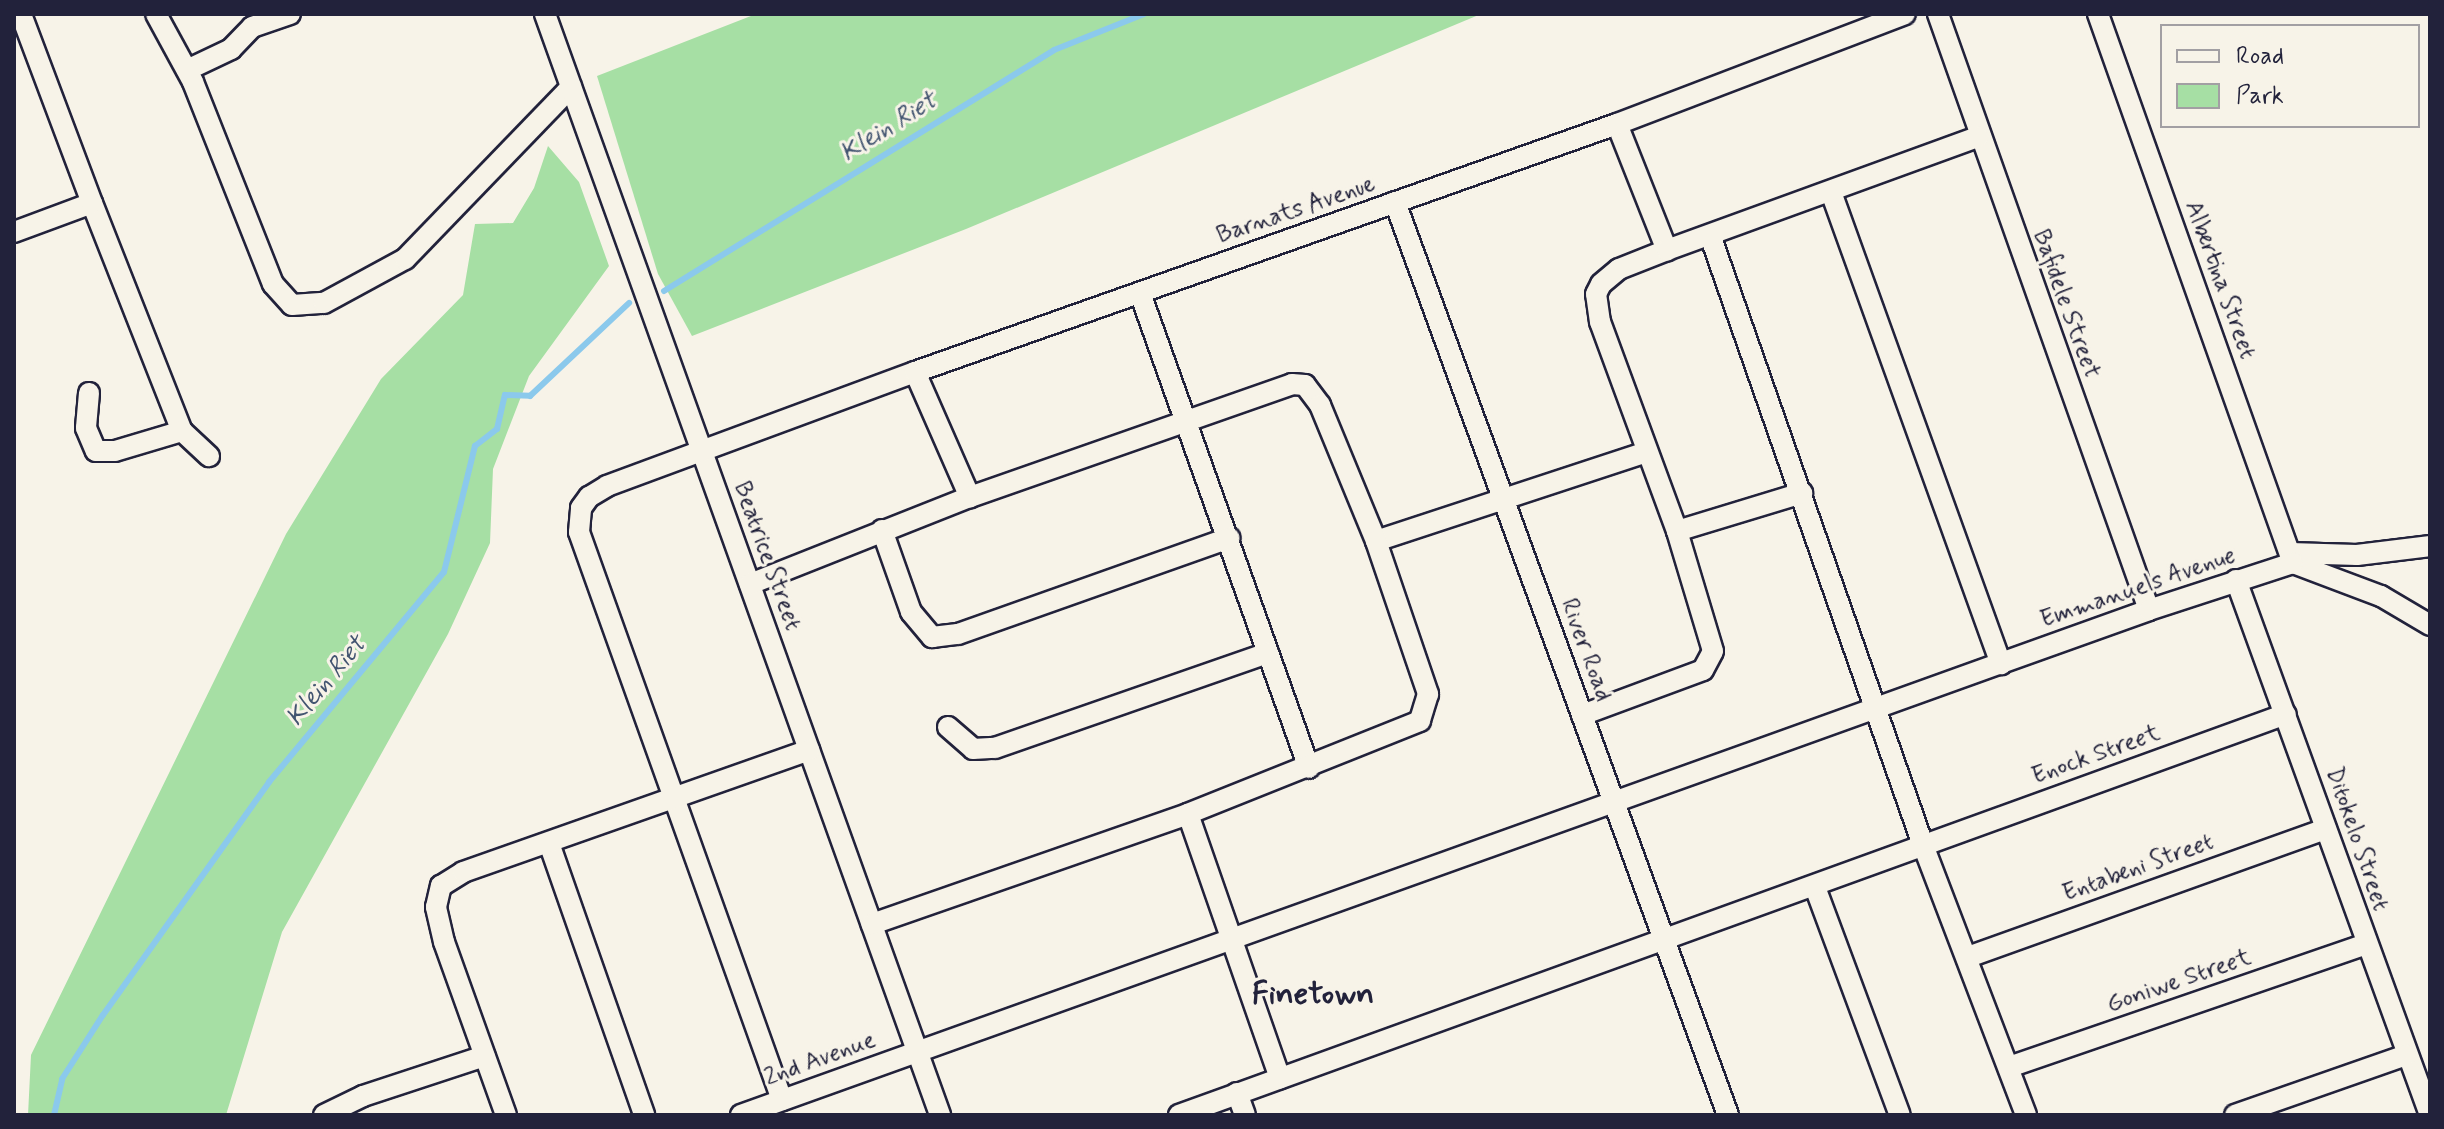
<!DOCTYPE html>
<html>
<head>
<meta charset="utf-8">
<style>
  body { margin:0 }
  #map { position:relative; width:2444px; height:1129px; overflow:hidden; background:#f7f3e8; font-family:Mynerve,sans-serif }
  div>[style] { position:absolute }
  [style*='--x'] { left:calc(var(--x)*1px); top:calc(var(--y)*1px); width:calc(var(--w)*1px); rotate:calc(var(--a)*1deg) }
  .green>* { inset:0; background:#a6dfa4 }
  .stream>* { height:6px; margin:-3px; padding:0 3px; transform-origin:3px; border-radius:3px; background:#8bc9ec }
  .roads { filter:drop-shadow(2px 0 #22223b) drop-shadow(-2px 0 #22223b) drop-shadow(0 2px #22223b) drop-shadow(0 -2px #22223b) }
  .street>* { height:20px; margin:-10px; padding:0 10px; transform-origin:10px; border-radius:10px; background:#f7f3e8 }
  span { translate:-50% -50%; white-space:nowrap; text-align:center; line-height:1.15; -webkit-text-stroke:6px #f7f3e8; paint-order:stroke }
  .street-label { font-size:24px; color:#22223b }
  .water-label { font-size:26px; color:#425470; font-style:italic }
  .district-label { font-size:32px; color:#22223b; font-weight:700 }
  .frame { position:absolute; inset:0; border:16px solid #22223b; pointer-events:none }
  .legend { position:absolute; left:2160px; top:24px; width:260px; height:104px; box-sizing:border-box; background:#f7f3e8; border:2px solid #a29fa3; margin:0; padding:10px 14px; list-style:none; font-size:24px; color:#22223b }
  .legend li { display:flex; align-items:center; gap:16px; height:40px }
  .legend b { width:40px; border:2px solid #a29fa3 }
</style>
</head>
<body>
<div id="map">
  <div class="green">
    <i style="clip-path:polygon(756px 14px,1481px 14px,966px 229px,692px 336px,658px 274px,597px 76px)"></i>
    <i style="clip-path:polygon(548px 146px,579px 182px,609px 266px,529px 376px,493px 469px,490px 543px,448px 634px,282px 932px,226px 1115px,28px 1115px,31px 1055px,286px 534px,381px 379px,463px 295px,475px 224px,513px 223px,534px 188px)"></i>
  </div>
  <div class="stream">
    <i style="--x:664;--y:291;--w:458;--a:-31.7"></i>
    <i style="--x:1054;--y:50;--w:97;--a:-21.8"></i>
    <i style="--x:54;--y:1115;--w:37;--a:-77"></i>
    <i style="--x:62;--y:1079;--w:76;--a:-57.4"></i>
    <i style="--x:103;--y:1015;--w:286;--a:-54.5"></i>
    <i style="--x:269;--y:782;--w:273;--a:-50.2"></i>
    <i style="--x:444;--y:572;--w:130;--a:-76.2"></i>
    <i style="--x:475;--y:446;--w:28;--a:-38"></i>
    <i style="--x:497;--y:429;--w:35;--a:-77"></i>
    <i style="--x:505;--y:395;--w:25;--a:2"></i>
    <i style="--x:530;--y:396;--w:136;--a:-43.2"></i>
  </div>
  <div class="roads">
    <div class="street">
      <i style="--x:156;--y:14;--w:77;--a:61.4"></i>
      <i style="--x:193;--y:82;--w:217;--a:68.4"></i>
      <i style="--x:273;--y:284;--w:28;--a:48"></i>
      <i style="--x:292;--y:305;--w:32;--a:-4"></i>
      <i style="--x:324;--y:303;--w:92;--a:-28.5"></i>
      <i style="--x:405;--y:259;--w:239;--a:-46"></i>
      <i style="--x:545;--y:14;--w:1170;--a:70.26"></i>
      <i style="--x:1938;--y:14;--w:632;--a:70.5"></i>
      <i style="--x:2098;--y:14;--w:583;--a:70.45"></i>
      <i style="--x:187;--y:70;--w:49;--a:-25.5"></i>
      <i style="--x:231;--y:49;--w:30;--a:-46"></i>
      <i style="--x:252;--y:27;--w:40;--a:-18.9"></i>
      <i style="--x:1617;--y:124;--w:136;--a:68.4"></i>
      <i style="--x:1831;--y:192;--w:502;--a:70.19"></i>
      <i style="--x:1395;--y:202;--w:972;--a:69.96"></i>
      <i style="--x:92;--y:203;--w:245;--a:68.5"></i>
      <i style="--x:182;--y:431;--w:37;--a:43"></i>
      <i style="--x:14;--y:232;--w:83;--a:-20.4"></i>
      <i style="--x:92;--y:203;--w:202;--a:-110.6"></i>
      <i style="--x:1710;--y:235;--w:646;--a:70.75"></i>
      <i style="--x:1923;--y:845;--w:289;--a:69.1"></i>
      <i style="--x:1140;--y:293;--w:504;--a:70.41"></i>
      <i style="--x:915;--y:372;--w:137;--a:66.3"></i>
      <i style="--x:89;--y:393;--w:35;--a:95"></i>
      <i style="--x:86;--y:428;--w:25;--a:67"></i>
      <i style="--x:96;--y:451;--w:19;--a:0"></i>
      <i style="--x:115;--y:451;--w:70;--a:-16.6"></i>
      <i style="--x:882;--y:530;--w:87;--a:70.5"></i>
      <i style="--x:911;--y:612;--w:33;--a:50"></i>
      <i style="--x:932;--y:637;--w:26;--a:-7"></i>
      <i style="--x:958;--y:634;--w:288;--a:-19.5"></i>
      <i style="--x:1677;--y:531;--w:131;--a:-16.9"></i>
      <i style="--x:1376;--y:541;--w:285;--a:-18.2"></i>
      <i style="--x:2290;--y:553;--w:67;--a:1.7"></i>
      <i style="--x:2357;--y:555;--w:74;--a:-7"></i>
      <i style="--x:2293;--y:563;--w:94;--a:20.6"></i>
      <i style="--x:2381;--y:596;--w:57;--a:30.6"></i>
      <i style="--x:2236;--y:580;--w:569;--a:70.07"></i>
      <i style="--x:750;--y:584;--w:237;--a:-21.6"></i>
      <i style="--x:970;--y:497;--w:341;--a:-19.3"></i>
      <i style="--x:1292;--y:384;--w:13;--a:4"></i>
      <i style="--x:1305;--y:385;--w:25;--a:53"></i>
      <i style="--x:1320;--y:405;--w:147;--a:67.6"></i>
      <i style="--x:1376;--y:541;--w:162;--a:71.2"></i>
      <i style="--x:1428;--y:694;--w:28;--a:107"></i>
      <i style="--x:1420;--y:721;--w:250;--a:158.2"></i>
      <i style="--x:1188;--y:814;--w:335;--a:160.8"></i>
      <i style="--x:1582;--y:715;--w:129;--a:-20.4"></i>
      <i style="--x:1703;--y:670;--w:21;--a:-62"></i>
      <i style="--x:1713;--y:651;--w:125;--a:-106.7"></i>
      <i style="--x:1677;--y:531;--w:223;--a:-110.2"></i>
      <i style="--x:1600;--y:322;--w:28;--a:-98"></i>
      <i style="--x:1596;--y:294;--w:11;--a:-63"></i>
      <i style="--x:1601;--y:284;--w:23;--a:-40"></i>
      <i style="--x:1619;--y:269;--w:52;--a:-21.6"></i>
      <i style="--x:1667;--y:250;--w:331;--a:-20"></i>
      <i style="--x:948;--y:727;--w:33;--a:41"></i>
      <i style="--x:973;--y:749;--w:22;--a:-3"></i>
      <i style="--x:995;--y:748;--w:289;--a:-19.2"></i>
      <i style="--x:1188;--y:814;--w:280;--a:70.8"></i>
      <i style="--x:549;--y:843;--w:288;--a:70.7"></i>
      <i style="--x:1815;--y:887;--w:243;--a:69.6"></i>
      <i style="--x:1968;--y:957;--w:380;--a:-19.7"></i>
      <i style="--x:2009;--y:1067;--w:378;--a:-19"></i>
      <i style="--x:1237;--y:1093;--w:23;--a:70"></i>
      <i style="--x:782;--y:1100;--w:603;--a:-109.67"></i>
      <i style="--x:579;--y:532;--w:24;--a:-85"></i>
      <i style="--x:581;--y:508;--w:14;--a:-54"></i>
      <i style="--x:589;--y:497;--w:21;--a:-31"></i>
      <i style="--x:607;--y:486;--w:328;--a:-20.3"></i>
      <i style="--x:915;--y:372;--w:745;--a:-19.46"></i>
      <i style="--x:1617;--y:124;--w:308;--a:-20.9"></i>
      <i style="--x:324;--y:1115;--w:43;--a:-26"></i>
      <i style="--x:363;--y:1096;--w:128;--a:-18.2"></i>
      <i style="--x:506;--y:1115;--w:184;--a:-109.7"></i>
      <i style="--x:444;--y:942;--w:36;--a:-103"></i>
      <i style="--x:436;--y:907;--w:22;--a:-77"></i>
      <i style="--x:441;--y:886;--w:26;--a:-32"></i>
      <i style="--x:463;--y:872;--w:367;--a:-19.4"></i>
      <i style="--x:741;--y:1115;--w:1496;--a:-19.73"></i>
      <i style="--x:2149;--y:610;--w:151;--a:-18.1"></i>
      <i style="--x:1179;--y:1115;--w:1177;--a:-19.91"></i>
      <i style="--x:2235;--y:1115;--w:181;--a:-19.3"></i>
    </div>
  </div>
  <div class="street-label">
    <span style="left:1296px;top:210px;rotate:-19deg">Barnats Avenue</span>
    <span style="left:2220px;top:280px;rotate:70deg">Albertina Street</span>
    <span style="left:2066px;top:304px;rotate:70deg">Bafidele Street</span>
    <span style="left:767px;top:556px;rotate:70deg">Beatrice Street</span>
    <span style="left:2138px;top:588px;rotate:-19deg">Emmanuels Avenue</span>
    <span style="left:1586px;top:650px;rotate:70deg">River Road</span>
    <span style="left:2096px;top:755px;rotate:-20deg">Enock Street</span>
    <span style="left:2357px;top:839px;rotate:71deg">Ditokelo Street</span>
    <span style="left:2138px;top:868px;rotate:-20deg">Entabeni Street</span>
    <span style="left:2179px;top:981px;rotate:-19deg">Goniwe Street</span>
    <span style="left:820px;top:1059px;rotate:-20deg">2nd Avenue</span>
  </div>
  <div class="water-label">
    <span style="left:889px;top:128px;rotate:-32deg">Klein Riet</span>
    <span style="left:327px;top:682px;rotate:-50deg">Klein Riet</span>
  </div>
  <div class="district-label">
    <span style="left:1313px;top:994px">Finetown</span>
  </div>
  <div class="frame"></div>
  <ul class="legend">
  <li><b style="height:10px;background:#f7f3e8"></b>Road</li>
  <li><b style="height:22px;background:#a6dfa4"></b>Park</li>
  </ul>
</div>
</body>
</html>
